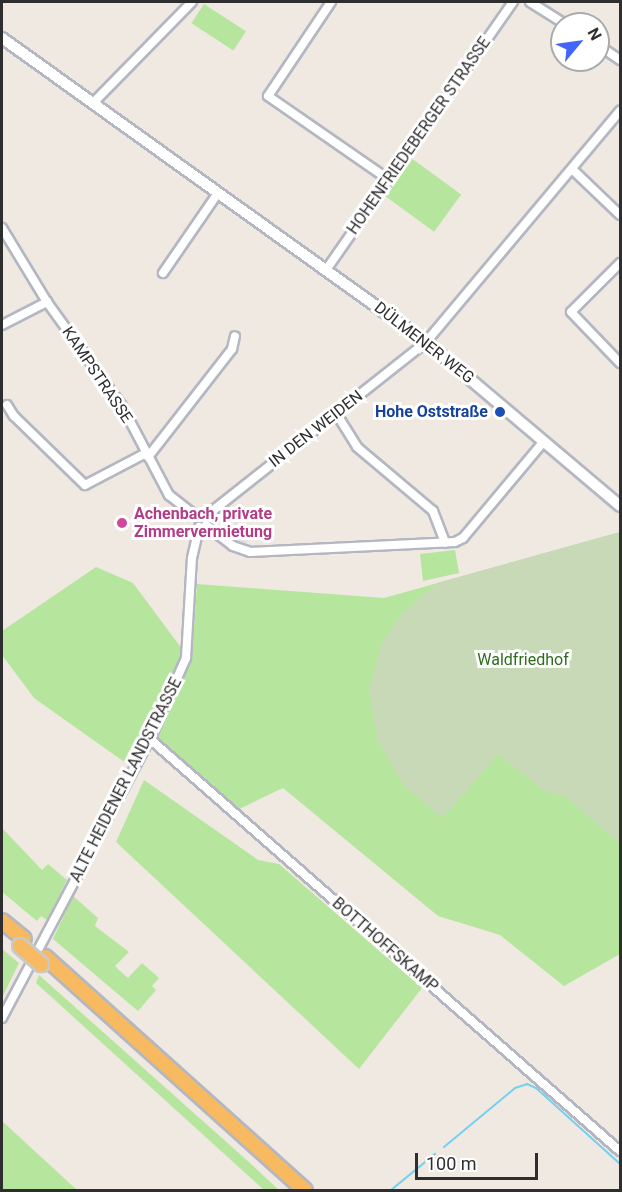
<!DOCTYPE html>
<html>
<head>
<meta charset="utf-8">
<style>
  body { margin:0 }
  #map { position:relative; width:622px; height:1192px; overflow:hidden; background:#efe9e1; font-family:Roboto,sans-serif }
  div>[style] { position:absolute }
  [style*='--x'] { left:calc(var(--x)*1px); top:calc(var(--y)*1px); width:calc(var(--w)*1px); rotate:calc(var(--a)*1deg) }
  .industrial>* { inset:0; background:#e3e1e8; transform-origin:0 0 }
  .green>* { inset:0; background:#b6e59e; transform-origin:0 0 }
  .cemetery>* { inset:0; background:#c8d9b8 }
  .stream>* { height:2px; margin:-1px; padding:0 1px; transform-origin:1px; border-radius:1px; background:#75cff0 }
  .roads { filter:drop-shadow(2px 0 #b4b7c1) drop-shadow(-2px 0 #b4b7c1) drop-shadow(0 2px #b4b7c1) drop-shadow(0 -2px #b4b7c1) }
  .minor>* { height:8px; margin:-4px; padding:0 4px; transform-origin:4px; border-radius:4px; background:#fff }
  .tertiary>* { height:10px; margin:-5px; padding:0 5px; transform-origin:5px; border-radius:5px; background:#fff }
  .trunk>* { height:14px; margin:-7px; padding:0 7px; transform-origin:7px; border-radius:7px; background:#f8ba60 }
  .bridges { filter:drop-shadow(2px 0 #c9c9c9) drop-shadow(-2px 0 #c9c9c9) drop-shadow(0 2px #c9c9c9) drop-shadow(0 -2px #c9c9c9) }
  .trunk-bridge>* { height:14px; margin:-7px; padding:0 7px; transform-origin:7px; border-radius:7px; background:#f8ba60 }
  .dots>* { width:16px; height:16px; translate:-50% -50%; box-sizing:border-box; border:3px solid #fff; border-radius:50% }
  span { translate:-50% -50%; white-space:nowrap; text-align:center; line-height:1.15; -webkit-text-stroke:6px #fff; paint-order:stroke }
  .street-label { font-size:16px; color:#2e2e2e }
  .transit-label { font-size:16px; color:#164399; font-weight:700 }
  .right { translate:-100% -50%; text-align:right }
  .hotel-label { font-size:16px; color:#b23c85; font-weight:700 }
  .left { translate:0 -50%; text-align:left }
  .park-label { font-size:16px; color:#2c6e1b }
  .frame { position:absolute; inset:0; border:3px solid #2e2e2e; pointer-events:none }
  .north { position:absolute; left:550px; top:12px; width:60px; height:60px; box-sizing:border-box; background:#fff; border:2px solid #ababab; border-radius:50%; rotate:61deg; font-size:16px; font-weight:700; line-height:24px; text-align:center; color:#2e2e2e }
  .north::after { content:''; display:block; margin:auto; width:21px; height:27px; background:#4264fb; clip-path:polygon(50% 0,100% 100%,50% 72%,0 100%) }
  .scale { position:absolute; left:415px; top:1153px; width:123px; height:27px; box-sizing:border-box; border:3px solid #2e2e2e; border-top:0; padding-left:8px; font-size:18px; line-height:21px; white-space:nowrap; color:#2e2e2e; -webkit-text-stroke:4px #fff; paint-order:stroke }
</style>
</head>
<body>
<div id="map">
  <div class="industrial">
    <i style="left:237px;top:521px;width:21px;height:15px;rotate:39deg"></i>
  </div>
  <div class="green">
    <i style="left:204px;top:4px;width:50px;height:23px;rotate:33deg"></i>
    <i style="left:411px;top:158px;width:62px;height:46px;rotate:36deg"></i>
    <i style="clip-path:polygon(620px 532px,620px 954px,564px 986px,500px 935px,438px 916px,283px 788px,237px 810px,154px 737px,192px 659px,197px 584px,384px 598px)"></i>
    <i style="clip-path:polygon(455px 550px,459px 573px,423px 581px,420px 554px)"></i>
    <i style="clip-path:polygon(96px 567px,133px 583px,182px 649px,178px 668px,130px 766px,34px 698px,2px 655px,2px 631px)"></i>
    <i style="clip-path:polygon(144px 780px,258px 860px,279px 864px,422px 988px,359px 1069px,116px 842px)"></i>
    <i style="clip-path:polygon(2px 828px,42px 870px,48px 864px,67px 880px,47px 920px,41px 916px,37px 921px,2px 892px)"></i>
    <i style="clip-path:polygon(73px 896px,98px 918px,95px 926px,129px 952px,115px 966px,120px 971px,128px 978px,142px 963px,159px 978px,152px 986px,156px 990px,138px 1011px,53px 939px)"></i>
    <i style="clip-path:polygon(2px 949px,19px 963px,2px 998px)"></i>
    <i style="clip-path:polygon(39px 975px,250px 1163px,279px 1190px,264px 1190px,36px 983px)"></i>
    <i style="clip-path:polygon(2px 1121px,77px 1190px,2px 1190px)"></i>
  </div>
  <div class="cemetery">
    <i style="clip-path:polygon(620px 532px,620px 844px,565px 796px,546px 792px,498px 754px,443px 818px,404px 786px,377px 739px,369px 689px,382px 643px,402px 614px,437px 583px)"></i>
  </div>
  <div class="stream">
    <i style="--x:444;--y:1147;--w:92;--a:-39.7"></i>
    <i style="--x:515;--y:1088;--w:13;--a:-18"></i>
    <i style="--x:527;--y:1084;--w:10;--a:24"></i>
    <i style="--x:536;--y:1088;--w:113;--a:42.1"></i>
    <i style="--x:391;--y:1190;--w:57;--a:-39.3"></i>
  </div>
  <div class="roads">
    <div class="minor">
      <i style="--x:331;--y:2;--w:113;--a:123.8"></i>
      <i style="--x:268;--y:96;--w:146;--a:34.7"></i>
      <i style="--x:530;--y:2;--w:41;--a:32.2"></i>
      <i style="--x:598;--y:45;--w:27;--a:34"></i>
      <i style="--x:93;--y:103;--w:141;--a:-45.6"></i>
      <i style="--x:572;--y:169;--w:66;--a:43.8"></i>
      <i style="--x:2;--y:228;--w:87;--a:58.7"></i>
      <i style="--x:47;--y:302;--w:128;--a:54.2"></i>
      <i style="--x:122;--y:406;--w:101;--a:62.2"></i>
      <i style="--x:169;--y:495;--w:34;--a:38"></i>
      <i style="--x:620;--y:263;--w:69;--a:135"></i>
      <i style="--x:571;--y:312;--w:71;--a:46.1"></i>
      <i style="--x:326;--y:270;--w:327;--a:-55.1"></i>
      <i style="--x:163;--y:273;--w:97;--a:-55.5"></i>
      <i style="--x:2;--y:325;--w:51;--a:-27.1"></i>
      <i style="--x:7;--y:405;--w:13;--a:58"></i>
      <i style="--x:14;--y:416;--w:99;--a:44.2"></i>
      <i style="--x:85;--y:485;--w:69;--a:-27.7"></i>
      <i style="--x:336;--y:413;--w:40;--a:58"></i>
      <i style="--x:357;--y:447;--w:99;--a:40.1"></i>
      <i style="--x:433;--y:511;--w:34;--a:69"></i>
      <i style="--x:148;--y:457;--w:137;--a:-52.1"></i>
      <i style="--x:232;--y:349;--w:13;--a:-77"></i>
      <i style="--x:206;--y:516;--w:280;--a:-38.3"></i>
      <i style="--x:426;--y:342;--w:302;--a:-50"></i>
      <i style="--x:206;--y:525;--w:34;--a:38"></i>
      <i style="--x:233;--y:546;--w:18;--a:19"></i>
      <i style="--x:250;--y:552;--w:205;--a:-2.8"></i>
      <i style="--x:455;--y:542;--w:9;--a:-27"></i>
      <i style="--x:463;--y:538;--w:126;--a:-50.1"></i>
      <i style="--x:150;--y:739;--w:625;--a:41.24"></i>
      <i style="--x:2;--y:1018;--w:316;--a:-62.1"></i>
      <i style="--x:150;--y:739;--w:89;--a:-66"></i>
      <i style="--x:186;--y:658;--w:100;--a:-86.6"></i>
      <i style="--x:192;--y:558;--w:32;--a:-77"></i>
    </div>
    <div class="tertiary">
      <i style="--x:2;--y:38;--w:522;--a:35.64"></i>
      <i style="--x:426;--y:342;--w:254;--a:40.2"></i>
    </div>
    <div class="trunk">
      <i style="--x:2;--y:921;--w:28;--a:39"></i>
      <i style="--x:45;--y:957;--w:349;--a:41.9"></i>
    </div>
  </div>
  <div class="bridges">
    <div class="trunk-bridge">
      <i style="--x:20;--y:946;--w:28;--a:41"></i>
    </div>
  </div>
  <div class="dots">
    <i style="left:500px;top:412px;background:#1a4fb4"></i>
    <i style="left:122px;top:523px;background:#d1479c"></i>
  </div>
  <div class="street-label">
    <span style="left:419px;top:136px;rotate:-55deg">HOHENFRIEDEBERGER STRASSE</span>
    <span style="left:424px;top:343px;rotate:38deg">DÜLMENER WEG</span>
    <span style="left:97px;top:375px;rotate:56deg">KAMPSTRASSE</span>
    <span style="left:316px;top:429px;rotate:-38deg">IN DEN WEIDEN</span>
    <span style="left:126px;top:780px;rotate:-63deg">ALTE HEIDENER LANDSTRASSE</span>
    <span style="left:385px;top:945px;rotate:41deg">BOTTHOFFSKAMP</span>
  </div>
  <div class="transit-label">
    <span class="right" style="left:488px;top:412px">Hohe Oststraße</span>
  </div>
  <div class="hotel-label">
    <span class="left" style="left:134px;top:523px">Achenbach, private<br>Zimmervermietung</span>
  </div>
  <div class="park-label">
    <span style="left:523px;top:660px">Waldfriedhof</span>
  </div>
  <div class="frame"></div>
  <div class="north">N</div>
  <div class="scale">100 m</div>
</div>
</body>
</html>
